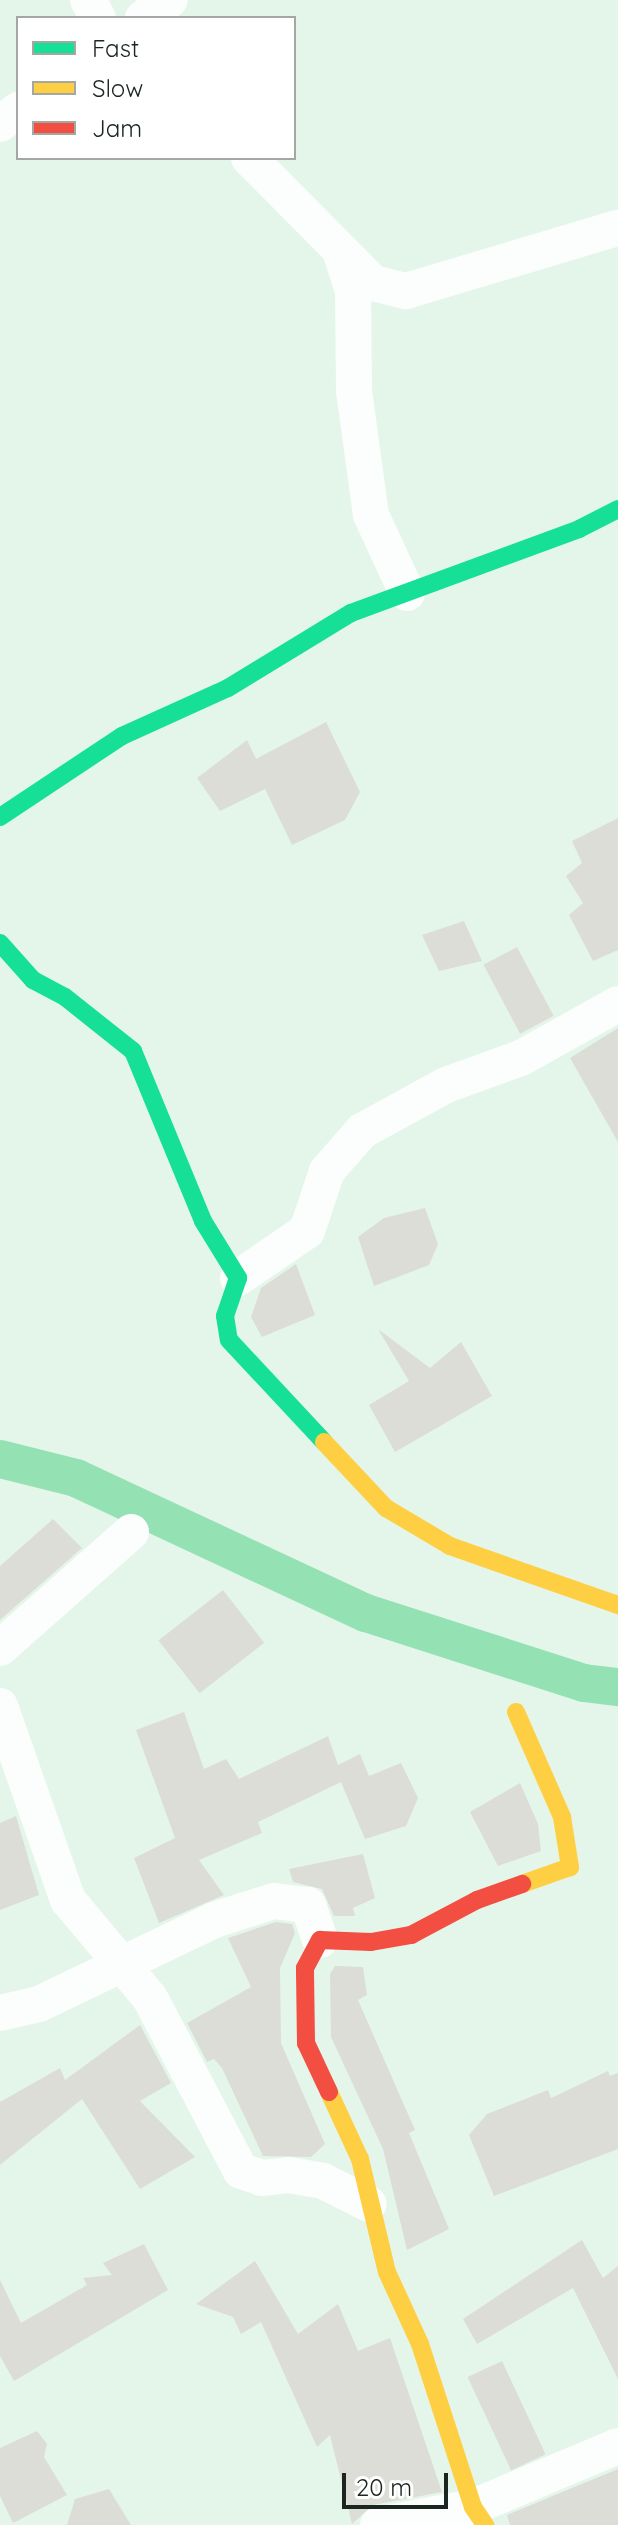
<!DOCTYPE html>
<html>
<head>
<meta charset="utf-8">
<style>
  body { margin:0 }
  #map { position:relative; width:618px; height:2525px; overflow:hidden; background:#e4f6ea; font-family:Quicksand,sans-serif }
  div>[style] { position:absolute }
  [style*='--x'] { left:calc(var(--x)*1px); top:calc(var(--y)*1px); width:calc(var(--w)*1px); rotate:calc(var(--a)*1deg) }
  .canal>* { height:38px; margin:-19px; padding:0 19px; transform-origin:19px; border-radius:19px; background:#94e1b4 }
  .building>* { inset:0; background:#dcddd7; transform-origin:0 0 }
  .street>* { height:36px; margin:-18px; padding:0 18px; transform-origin:18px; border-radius:18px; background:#fbfefc }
  .fast>* { height:18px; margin:-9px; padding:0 9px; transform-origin:9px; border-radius:9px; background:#16e098 }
  .slow>* { height:18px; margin:-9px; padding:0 9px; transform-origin:9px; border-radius:9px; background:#ffcf43 }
  .jam>* { height:18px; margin:-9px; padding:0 9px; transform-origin:9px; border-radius:9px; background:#f24e42 }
  span { translate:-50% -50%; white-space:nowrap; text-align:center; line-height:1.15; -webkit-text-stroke:6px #fff; paint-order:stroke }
  .legend { position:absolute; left:16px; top:16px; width:280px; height:144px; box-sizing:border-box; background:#fff; border:2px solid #a3a8a5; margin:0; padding:10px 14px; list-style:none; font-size:24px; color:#1a261f }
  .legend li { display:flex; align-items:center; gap:16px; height:40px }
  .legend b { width:40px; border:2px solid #a3a8a5 }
  .scale { position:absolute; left:342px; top:2473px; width:106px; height:36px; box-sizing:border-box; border:4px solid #1a261f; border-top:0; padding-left:10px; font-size:24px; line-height:28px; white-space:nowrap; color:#1a261f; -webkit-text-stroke:6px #fff; paint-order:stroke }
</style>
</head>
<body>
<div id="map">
  <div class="canal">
    <i style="--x:0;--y:1459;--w:78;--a:14"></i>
    <i style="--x:76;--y:1478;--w:320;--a:25"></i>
    <i style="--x:366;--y:1613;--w:229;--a:17.8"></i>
    <i style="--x:584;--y:1683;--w:34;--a:7"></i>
  </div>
  <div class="building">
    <i style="clip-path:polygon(326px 722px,360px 792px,345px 820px,292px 845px,265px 789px,220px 811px,197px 778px,247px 740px,256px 759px)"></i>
    <i style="clip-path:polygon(618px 818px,618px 950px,593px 961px,569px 915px,583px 903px,566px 876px,582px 863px,572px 841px)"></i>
    <i style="clip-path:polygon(464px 921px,482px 961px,439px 971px,422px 935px)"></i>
    <i style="left:517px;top:947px;width:78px;height:38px;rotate:62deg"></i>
    <i style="clip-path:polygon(618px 1028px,618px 1142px,570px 1058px)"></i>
    <i style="clip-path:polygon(425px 1208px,438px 1244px,429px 1265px,374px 1286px,358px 1237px,384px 1218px)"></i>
    <i style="clip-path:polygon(296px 1264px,315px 1315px,262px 1337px,251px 1317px,261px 1288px)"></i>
    <i style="clip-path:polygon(378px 1329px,430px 1368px,461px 1342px,492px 1396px,395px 1452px,369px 1405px,409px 1381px)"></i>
    <i style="clip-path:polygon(53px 1519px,82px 1548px,0 1620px,0 1566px)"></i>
    <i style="left:223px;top:1590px;width:67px;height:82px;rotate:52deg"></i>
    <i style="clip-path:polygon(184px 1712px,204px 1769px,226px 1759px,239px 1779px,328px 1736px,338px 1765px,360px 1754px,369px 1776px,401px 1763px,418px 1798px,406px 1826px,365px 1839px,341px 1782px,258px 1822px,262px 1833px,199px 1860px,224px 1895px,159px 1923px,134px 1858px,175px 1838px,136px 1730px)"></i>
    <i style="clip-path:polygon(520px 1783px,538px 1824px,541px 1851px,498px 1866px,470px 1812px)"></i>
    <i style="clip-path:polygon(16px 1816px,39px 1895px,0 1910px,0 1823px)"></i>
    <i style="clip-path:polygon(363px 1854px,375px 1898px,353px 1908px,355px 1916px,334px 1916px,322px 1889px,293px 1882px,289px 1869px)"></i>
    <i style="clip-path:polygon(276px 1922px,292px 1924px,295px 1933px,280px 1968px,281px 2043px,325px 2144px,311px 2157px,263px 2156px,222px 2068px,214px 2059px,207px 2062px,187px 2023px,251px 1987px,228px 1938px)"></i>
    <i style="clip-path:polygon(335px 1966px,363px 1967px,367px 1995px,358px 2000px,415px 2130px,409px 2133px,449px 2229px,407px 2250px,383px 2149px,331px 2037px,330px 1974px)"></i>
    <i style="clip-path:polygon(140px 2025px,171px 2083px,140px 2101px,195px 2157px,140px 2189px,82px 2099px,0 2165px,0 2102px,60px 2068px,65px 2080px)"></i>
    <i style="clip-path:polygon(608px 2071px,610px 2076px,618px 2073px,618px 2149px,494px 2196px,469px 2135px,487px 2114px,548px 2090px,551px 2098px)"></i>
    <i style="clip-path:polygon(582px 2240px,603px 2278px,618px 2266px,618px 2379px,573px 2288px,477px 2344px,463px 2319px)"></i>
    <i style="clip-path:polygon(144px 2244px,168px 2290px,14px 2381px,0 2356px,0 2280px,21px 2323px,87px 2285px,83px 2278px,112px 2275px,103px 2263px)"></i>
    <i style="clip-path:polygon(255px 2261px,298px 2334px,338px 2304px,358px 2351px,390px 2338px,442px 2492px,373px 2505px,352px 2524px,330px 2435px,317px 2447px,261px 2322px,241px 2334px,233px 2317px,196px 2304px)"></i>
    <i style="left:502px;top:2361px;width:103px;height:38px;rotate:65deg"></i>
    <i style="clip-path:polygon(37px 2431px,47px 2444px,44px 2457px,67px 2495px,13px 2523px,0 2496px,0 2448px)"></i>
    <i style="clip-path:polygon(618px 2469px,618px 2525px,510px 2525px,507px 2515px)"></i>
    <i style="clip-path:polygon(109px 2489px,131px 2525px,67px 2525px,75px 2499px)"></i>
  </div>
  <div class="street">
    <i style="--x:88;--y:0;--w:21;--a:61"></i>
    <i style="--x:143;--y:18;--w:32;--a:-34"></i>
    <i style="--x:0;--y:124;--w:23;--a:-38"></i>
    <i style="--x:249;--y:158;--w:176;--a:45.2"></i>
    <i style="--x:373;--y:283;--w:34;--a:14"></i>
    <i style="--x:406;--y:291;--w:221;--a:-16.6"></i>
    <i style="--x:341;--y:254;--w:40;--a:72"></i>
    <i style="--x:353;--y:292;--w:99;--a:89.4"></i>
    <i style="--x:354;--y:391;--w:125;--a:82.2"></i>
    <i style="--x:371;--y:515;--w:86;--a:65.2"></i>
    <i style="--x:238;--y:1278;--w:83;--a:-34.3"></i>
    <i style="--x:307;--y:1231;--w:63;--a:-71.6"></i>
    <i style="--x:327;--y:1171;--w:53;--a:-48.8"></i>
    <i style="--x:362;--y:1131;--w:96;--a:-28.7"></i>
    <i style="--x:446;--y:1085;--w:80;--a:-19.8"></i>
    <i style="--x:521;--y:1058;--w:111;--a:-29.1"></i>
    <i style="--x:0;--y:1648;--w:175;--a:-41.5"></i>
    <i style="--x:0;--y:1706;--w:206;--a:70.7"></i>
    <i style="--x:68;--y:1900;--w:128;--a:50.1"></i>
    <i style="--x:150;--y:1998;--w:195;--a:62.3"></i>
    <i style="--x:241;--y:2171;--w:22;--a:18"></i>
    <i style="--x:262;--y:2178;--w:27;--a:-6"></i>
    <i style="--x:289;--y:2175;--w:35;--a:10"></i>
    <i style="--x:323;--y:2181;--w:51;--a:26.6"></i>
    <i style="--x:0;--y:2013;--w:40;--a:-13"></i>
    <i style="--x:39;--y:2004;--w:194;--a:-25.6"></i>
    <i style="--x:214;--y:1920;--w:63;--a:-17.6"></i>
    <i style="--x:274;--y:1901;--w:34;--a:7"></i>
    <i style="--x:308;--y:1905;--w:37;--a:71"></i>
    <i style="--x:378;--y:2525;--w:97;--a:-10.7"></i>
    <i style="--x:473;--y:2507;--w:157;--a:-22.8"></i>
  </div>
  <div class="fast">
    <i style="--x:0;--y:817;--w:146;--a:-33.6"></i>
    <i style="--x:122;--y:736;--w:116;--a:-24.4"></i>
    <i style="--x:228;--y:688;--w:144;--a:-31.4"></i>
    <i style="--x:351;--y:613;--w:243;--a:-20.2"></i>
    <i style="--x:579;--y:529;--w:44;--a:-27.1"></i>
    <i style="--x:0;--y:943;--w:50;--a:48.3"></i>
    <i style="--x:33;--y:980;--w:36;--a:28"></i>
    <i style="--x:65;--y:997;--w:87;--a:38.5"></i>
    <i style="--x:133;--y:1051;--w:184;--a:67.6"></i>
    <i style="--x:203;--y:1221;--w:67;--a:58.4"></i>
    <i style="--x:238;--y:1278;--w:40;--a:108.9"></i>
    <i style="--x:225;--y:1316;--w:24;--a:81"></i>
    <i style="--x:229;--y:1340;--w:139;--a:47"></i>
  </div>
  <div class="slow">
    <i style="--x:324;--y:1442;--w:91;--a:46.8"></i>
    <i style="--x:386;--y:1508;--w:74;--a:30.7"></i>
    <i style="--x:450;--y:1546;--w:178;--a:19.4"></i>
    <i style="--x:516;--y:1712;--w:115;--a:66.3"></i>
    <i style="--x:562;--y:1817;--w:51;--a:80.9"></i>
    <i style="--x:570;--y:1867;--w:51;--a:160.5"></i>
    <i style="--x:329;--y:2092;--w:74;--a:65.2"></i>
    <i style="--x:360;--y:2159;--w:116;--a:76.6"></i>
    <i style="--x:387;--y:2272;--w:79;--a:65.4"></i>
    <i style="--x:420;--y:2344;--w:171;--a:72"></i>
    <i style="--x:473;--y:2507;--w:22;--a:56"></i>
  </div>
  <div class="jam">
    <i style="--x:329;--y:2092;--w:54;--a:-115.1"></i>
    <i style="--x:306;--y:2043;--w:75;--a:-90.8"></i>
    <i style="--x:305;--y:1968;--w:32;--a:-62"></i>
    <i style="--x:320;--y:1940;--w:51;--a:2.2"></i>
    <i style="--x:371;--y:1942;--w:41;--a:-9.9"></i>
    <i style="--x:411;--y:1935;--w:75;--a:-27.9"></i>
    <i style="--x:477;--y:1900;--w:48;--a:-19.6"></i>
  </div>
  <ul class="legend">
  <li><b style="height:10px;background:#16e098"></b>Fast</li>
  <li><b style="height:10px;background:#ffcf43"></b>Slow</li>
  <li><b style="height:10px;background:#f24e42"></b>Jam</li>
  </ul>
  <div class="scale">20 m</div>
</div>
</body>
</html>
